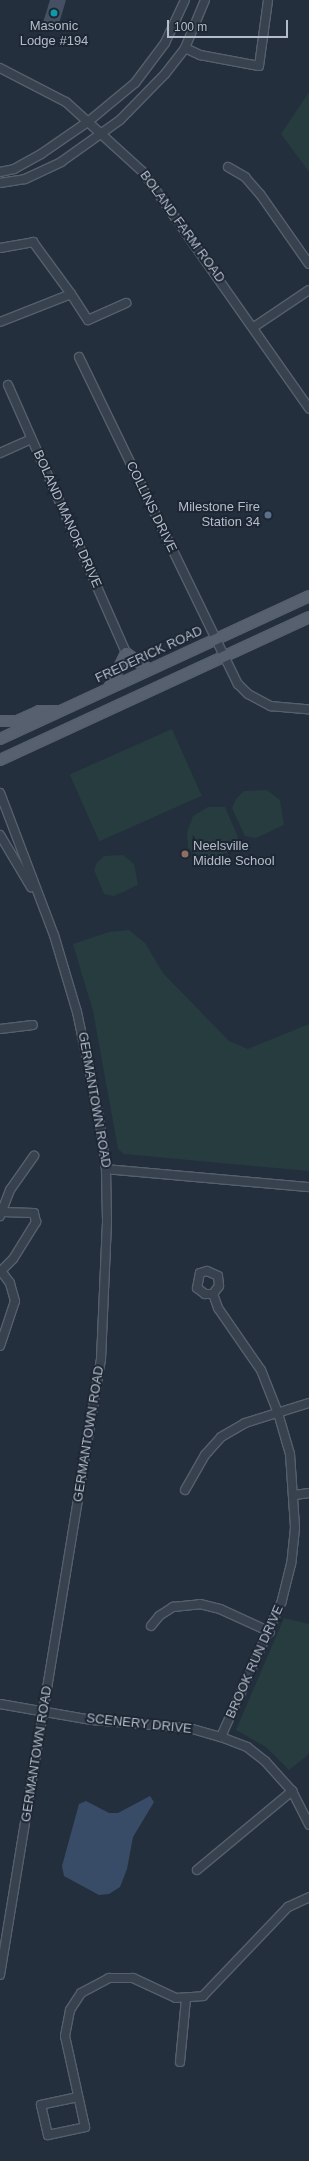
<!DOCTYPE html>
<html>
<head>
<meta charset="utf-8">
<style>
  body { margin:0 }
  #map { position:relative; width:309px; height:2161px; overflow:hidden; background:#242f3e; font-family:Arial,sans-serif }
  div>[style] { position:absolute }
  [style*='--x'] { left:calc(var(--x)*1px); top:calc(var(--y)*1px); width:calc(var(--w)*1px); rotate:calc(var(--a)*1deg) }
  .green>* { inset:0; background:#263c3f; transform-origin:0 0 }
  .water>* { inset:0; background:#394c67 }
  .building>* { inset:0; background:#455162 }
  .roads { filter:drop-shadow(1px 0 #565f6c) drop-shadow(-1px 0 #565f6c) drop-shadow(0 1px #565f6c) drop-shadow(0 -1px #565f6c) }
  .minor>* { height:8px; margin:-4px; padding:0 4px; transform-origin:4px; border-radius:4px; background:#38414e }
  .major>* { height:10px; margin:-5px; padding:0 5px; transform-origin:5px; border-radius:5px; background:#56606e }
  .dots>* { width:11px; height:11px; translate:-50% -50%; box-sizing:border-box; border:2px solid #1d2633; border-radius:50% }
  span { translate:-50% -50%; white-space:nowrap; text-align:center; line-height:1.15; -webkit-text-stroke:4px #1d2633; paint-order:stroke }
  .poi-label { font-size:13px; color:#b4bcc9 }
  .right { translate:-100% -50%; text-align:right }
  .left { translate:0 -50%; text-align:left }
  .street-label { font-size:13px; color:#b4bcc9 }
  .scale { position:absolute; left:167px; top:20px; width:121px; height:18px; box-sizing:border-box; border:2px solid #b4bcc9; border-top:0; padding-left:5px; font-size:12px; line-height:14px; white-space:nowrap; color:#b4bcc9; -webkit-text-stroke:3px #1d2633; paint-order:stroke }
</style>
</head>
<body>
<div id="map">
  <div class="green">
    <i style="clip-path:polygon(309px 92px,309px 172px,281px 134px)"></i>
    <i style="left:172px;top:729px;width:73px;height:112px;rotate:66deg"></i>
    <i style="clip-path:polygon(267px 790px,280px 800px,284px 825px,256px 838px,245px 836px,232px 808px,236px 799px,244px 791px)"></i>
    <i style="clip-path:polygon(208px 807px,225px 807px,238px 837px,236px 849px,206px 861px,188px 848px,187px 832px,193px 816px)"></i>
    <i style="clip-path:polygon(123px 855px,134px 864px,138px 885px,114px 896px,104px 894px,94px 870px,97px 863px,104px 856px)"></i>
    <i style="clip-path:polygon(129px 930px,145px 943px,163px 973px,229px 1041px,248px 1049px,309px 1024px,309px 1171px,124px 1154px,118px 1149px,93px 1011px,73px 944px,109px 932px)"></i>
    <i style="clip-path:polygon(284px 1618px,309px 1624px,309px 1754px,289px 1770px,266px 1747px,236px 1730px)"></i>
  </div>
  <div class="water">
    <i style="clip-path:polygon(150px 1796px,154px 1802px,133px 1837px,127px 1869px,120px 1887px,109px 1894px,99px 1895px,64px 1876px,62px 1866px,79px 1804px,86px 1801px,109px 1813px,118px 1813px)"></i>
  </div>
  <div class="building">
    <i style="clip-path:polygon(50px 0,66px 0,57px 30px,42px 26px)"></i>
  </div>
  <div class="roads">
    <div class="minor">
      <i style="--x:185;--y:48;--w:17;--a:25"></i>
      <i style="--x:200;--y:55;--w:60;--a:10.6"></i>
      <i style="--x:259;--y:66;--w:67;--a:-82.2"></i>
      <i style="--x:0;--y:68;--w:74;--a:27.3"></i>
      <i style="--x:66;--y:102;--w:104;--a:42.3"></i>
      <i style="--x:143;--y:172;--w:289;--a:54.9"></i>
      <i style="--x:228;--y:167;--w:20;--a:30"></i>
      <i style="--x:245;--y:177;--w:23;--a:49"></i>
      <i style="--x:260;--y:194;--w:85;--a:55"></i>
      <i style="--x:0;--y:172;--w:14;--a:-12"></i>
      <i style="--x:14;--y:169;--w:31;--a:-29"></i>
      <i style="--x:41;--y:154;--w:58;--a:-34.5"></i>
      <i style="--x:89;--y:121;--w:60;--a:-39.6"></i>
      <i style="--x:135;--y:83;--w:50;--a:-53.1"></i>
      <i style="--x:165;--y:43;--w:47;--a:-65.1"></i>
      <i style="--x:0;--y:183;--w:25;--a:-9"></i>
      <i style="--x:25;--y:179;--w:40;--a:-25"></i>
      <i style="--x:61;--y:162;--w:72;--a:-35.4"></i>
      <i style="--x:120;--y:120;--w:64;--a:-45.6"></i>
      <i style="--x:165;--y:74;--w:33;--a:-52"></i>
      <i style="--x:185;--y:48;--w:52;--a:-67.4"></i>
      <i style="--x:0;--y:248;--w:34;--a:-10"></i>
      <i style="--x:33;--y:242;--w:64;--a:53.8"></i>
      <i style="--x:71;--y:294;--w:76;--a:158.5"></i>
      <i style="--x:71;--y:294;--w:31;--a:57"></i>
      <i style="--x:88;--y:320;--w:42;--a:-24.1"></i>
      <i style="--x:254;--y:327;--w:66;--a:-33.9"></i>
      <i style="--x:79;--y:357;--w:364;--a:64.1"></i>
      <i style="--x:238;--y:684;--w:14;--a:45"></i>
      <i style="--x:248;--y:694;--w:26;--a:28"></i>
      <i style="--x:271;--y:706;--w:38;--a:5"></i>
      <i style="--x:8;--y:385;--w:293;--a:66.2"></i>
      <i style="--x:0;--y:453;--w:34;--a:-24"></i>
      <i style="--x:0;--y:793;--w:152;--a:69.2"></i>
      <i style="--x:54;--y:935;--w:80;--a:73.4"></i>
      <i style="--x:77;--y:1012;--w:106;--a:78.1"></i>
      <i style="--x:99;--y:1116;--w:53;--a:82.5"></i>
      <i style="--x:106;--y:1169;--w:53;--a:88.9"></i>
      <i style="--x:107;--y:1222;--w:137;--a:92.5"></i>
      <i style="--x:101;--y:1359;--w:624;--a:99.31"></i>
      <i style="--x:0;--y:835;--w:61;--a:59.2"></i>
      <i style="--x:0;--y:1029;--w:33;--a:-7"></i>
      <i style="--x:106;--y:1169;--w:204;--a:5.1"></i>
      <i style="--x:0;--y:1216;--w:28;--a:-69"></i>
      <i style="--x:10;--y:1190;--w:42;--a:-54.8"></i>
      <i style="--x:0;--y:1272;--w:18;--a:-45"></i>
      <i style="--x:13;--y:1259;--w:44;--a:-58.1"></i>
      <i style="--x:36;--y:1222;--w:9;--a:-103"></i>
      <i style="--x:34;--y:1213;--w:32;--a:-178"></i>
      <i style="--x:213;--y:1294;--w:8;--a:180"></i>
      <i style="--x:205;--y:1294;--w:10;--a:-143"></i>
      <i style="--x:197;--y:1288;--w:15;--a:-79"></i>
      <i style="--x:200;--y:1273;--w:7;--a:-16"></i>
      <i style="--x:207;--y:1271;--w:12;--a:24"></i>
      <i style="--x:218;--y:1276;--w:10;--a:84"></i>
      <i style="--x:219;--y:1286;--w:10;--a:127"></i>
      <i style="--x:213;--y:1294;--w:15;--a:70"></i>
      <i style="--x:218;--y:1308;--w:75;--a:55.3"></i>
      <i style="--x:261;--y:1370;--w:46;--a:68.4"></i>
      <i style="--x:278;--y:1413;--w:43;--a:73.7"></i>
      <i style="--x:290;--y:1454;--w:74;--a:86.1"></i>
      <i style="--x:295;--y:1528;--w:36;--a:96"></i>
      <i style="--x:291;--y:1564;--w:38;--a:104"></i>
      <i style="--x:282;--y:1601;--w:149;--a:114.2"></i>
      <i style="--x:0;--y:1346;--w:47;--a:-71.6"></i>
      <i style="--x:15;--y:1301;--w:19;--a:-106"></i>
      <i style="--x:10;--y:1283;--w:15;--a:-127"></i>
      <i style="--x:185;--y:1490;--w:40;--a:-60.3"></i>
      <i style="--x:205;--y:1455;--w:24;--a:-48"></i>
      <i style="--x:221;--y:1437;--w:28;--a:-30"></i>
      <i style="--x:245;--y:1423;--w:67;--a:-17.4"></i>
      <i style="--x:295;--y:1495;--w:14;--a:-8"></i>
      <i style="--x:151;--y:1626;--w:13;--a:-51"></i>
      <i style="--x:159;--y:1616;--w:17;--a:-33"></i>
      <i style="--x:173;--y:1607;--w:27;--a:-6"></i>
      <i style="--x:200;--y:1604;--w:21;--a:14"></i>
      <i style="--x:220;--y:1609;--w:55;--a:24.7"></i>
      <i style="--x:0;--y:1704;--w:93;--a:9.9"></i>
      <i style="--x:92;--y:1720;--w:97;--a:4.7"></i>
      <i style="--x:189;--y:1728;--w:33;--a:16"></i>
      <i style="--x:221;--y:1737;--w:28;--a:21"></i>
      <i style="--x:247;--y:1747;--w:23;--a:38"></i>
      <i style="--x:265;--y:1761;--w:40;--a:48"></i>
      <i style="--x:292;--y:1791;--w:38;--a:63"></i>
      <i style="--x:197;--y:1870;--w:124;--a:-39.7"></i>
      <i style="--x:180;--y:2062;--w:63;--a:-84.6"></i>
      <i style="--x:78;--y:2097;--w:38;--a:168"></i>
      <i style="--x:41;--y:2105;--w:31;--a:77"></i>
      <i style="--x:48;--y:2135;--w:38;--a:-12"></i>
      <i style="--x:85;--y:2127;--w:93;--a:-102.4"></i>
      <i style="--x:65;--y:2036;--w:26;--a:-79"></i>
      <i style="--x:70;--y:2010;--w:20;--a:-57"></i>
      <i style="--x:81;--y:1993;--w:32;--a:-28"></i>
      <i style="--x:109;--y:1978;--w:24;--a:0"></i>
      <i style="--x:133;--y:1978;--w:47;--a:24.9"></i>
      <i style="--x:176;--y:1998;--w:27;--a:-4"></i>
      <i style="--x:203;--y:1996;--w:123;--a:-46.3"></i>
      <i style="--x:288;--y:1907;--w:23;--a:-25"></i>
    </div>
    <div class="major">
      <i style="--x:109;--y:688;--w:39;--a:-64"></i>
      <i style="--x:126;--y:653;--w:27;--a:36"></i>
      <i style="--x:0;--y:721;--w:17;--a:0"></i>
      <i style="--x:17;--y:721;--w:24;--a:-24"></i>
      <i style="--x:39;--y:711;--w:17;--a:0"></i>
      <i style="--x:0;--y:739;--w:340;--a:-24.8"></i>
      <i style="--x:0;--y:760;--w:340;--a:-24.8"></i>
    </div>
  </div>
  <div class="dots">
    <i style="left:54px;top:13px;background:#0f9aa8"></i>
    <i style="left:268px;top:515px;background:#5c6f8a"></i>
    <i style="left:185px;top:854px;background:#8d6e63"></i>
  </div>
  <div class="poi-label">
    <span style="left:54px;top:34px">Masonic<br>Lodge #194</span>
    <span class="right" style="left:260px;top:515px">Milestone Fire<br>Station 34</span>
    <span class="left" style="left:193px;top:854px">Neelsville<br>Middle School</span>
  </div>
  <div class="street-label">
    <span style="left:182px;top:227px;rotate:54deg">BOLAND FARM ROAD</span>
    <span style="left:151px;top:507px;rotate:64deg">COLLINS DRIVE</span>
    <span style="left:67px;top:519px;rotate:66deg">BOLAND MANOR DRIVE</span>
    <span style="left:149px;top:655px;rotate:-25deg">FREDERICK ROAD</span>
    <span style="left:94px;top:1100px;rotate:80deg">GERMANTOWN ROAD</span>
    <span style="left:89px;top:1434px;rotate:-81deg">GERMANTOWN ROAD</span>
    <span style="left:255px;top:1662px;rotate:-66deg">BROOK RUN DRIVE</span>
    <span style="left:139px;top:1724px;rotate:6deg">SCENERY DRIVE</span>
    <span style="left:37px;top:1754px;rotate:-81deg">GERMANTOWN ROAD</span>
  </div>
  <div class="scale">100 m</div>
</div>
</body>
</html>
